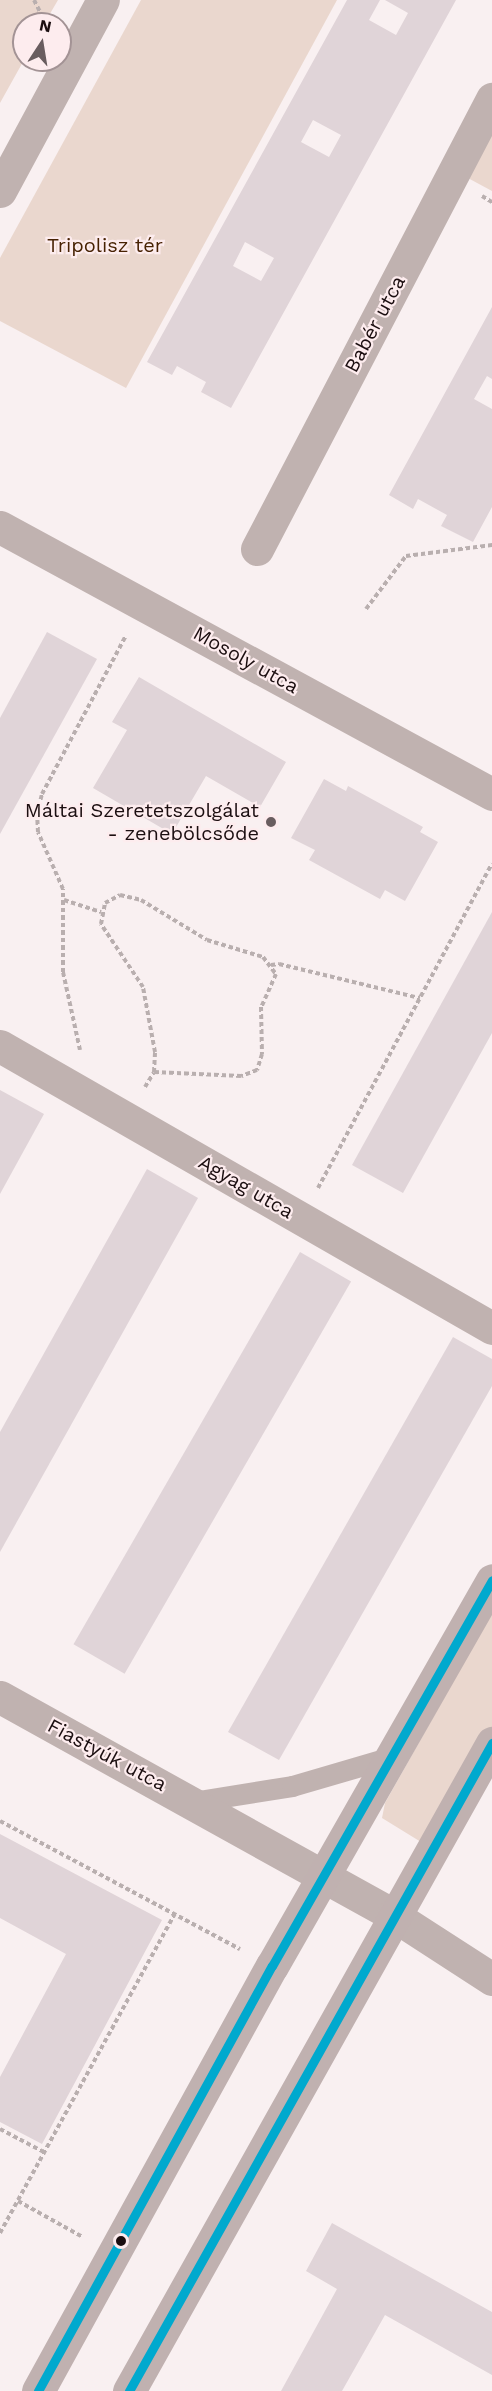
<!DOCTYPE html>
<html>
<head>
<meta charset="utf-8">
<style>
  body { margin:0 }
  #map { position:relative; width:492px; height:2391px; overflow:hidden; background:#f9f0f1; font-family:"Work Sans",sans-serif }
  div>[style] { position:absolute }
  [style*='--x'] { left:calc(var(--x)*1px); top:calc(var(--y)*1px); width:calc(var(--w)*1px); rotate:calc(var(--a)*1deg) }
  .green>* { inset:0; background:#ead7ce }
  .building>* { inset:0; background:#e0d4d8; transform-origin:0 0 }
  .path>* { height:4px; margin-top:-2px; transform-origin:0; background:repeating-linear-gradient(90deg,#b9afaf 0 4.5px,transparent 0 7.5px) }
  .lane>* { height:21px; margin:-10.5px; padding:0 10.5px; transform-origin:10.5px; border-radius:10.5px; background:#c0b2b0 }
  .street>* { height:33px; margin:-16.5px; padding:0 16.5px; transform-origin:16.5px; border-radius:16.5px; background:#c0b2b0 }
  .secondary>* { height:33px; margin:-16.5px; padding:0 16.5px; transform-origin:16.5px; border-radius:16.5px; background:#c0b1b0 }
  .bus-1>* { height:9px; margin:-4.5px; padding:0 4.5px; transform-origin:4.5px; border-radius:4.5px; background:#00a9ce }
  .dots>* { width:16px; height:16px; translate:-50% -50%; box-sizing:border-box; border:3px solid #fdecee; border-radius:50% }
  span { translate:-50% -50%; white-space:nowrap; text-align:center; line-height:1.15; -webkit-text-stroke:4.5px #fdecee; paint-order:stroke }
  .park-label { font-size:20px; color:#472203 }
  .street-label { font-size:20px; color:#1b0e10 }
  .poi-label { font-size:20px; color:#1b0e10 }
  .right { translate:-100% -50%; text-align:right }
  .north { position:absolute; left:12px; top:12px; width:60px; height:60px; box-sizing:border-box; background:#fdecee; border:2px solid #a39395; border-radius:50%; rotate:12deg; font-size:16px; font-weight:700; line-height:24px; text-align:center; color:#1b0e10 }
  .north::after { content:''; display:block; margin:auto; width:21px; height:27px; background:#695d5f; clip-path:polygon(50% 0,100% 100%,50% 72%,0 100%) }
</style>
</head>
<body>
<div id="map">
  <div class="green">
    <i style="clip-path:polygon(0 0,58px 0,44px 24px,24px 24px,24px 60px,0 103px)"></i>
    <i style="clip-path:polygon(141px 0,337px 0,126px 388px,0 321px,0 258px)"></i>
    <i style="clip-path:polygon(492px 127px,492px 191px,466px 177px)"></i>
    <i style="clip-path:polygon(492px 1612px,492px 1729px,421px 1842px,382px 1818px,385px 1803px)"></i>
  </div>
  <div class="building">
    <i style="clip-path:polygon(evenodd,347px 0,380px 0,369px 20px,396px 35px,408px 13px,385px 0,456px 0,231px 408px,201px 392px,206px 382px,177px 366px,172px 375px,147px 362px,347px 0,313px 120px,341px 135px,329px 157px,301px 142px,313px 120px,347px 0,245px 242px,274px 258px,261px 281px,233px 266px,245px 242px)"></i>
    <i style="clip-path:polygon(492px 307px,492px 379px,487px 376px,474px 399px,492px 409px,492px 507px,473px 542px,441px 526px,447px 515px,418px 499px,413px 509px,389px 495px)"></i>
    <i style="clip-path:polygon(47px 632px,97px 659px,0 834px,0 718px)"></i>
    <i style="clip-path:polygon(139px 677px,286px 762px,260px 807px,206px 776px,172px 834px,93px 788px,127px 730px,112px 722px)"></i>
    <i style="clip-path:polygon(324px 779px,346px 791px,348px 786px,423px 827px,420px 832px,438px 842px,405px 901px,385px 890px,380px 899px,309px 860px,315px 850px,291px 838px)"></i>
    <i style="clip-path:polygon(492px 912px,492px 1033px,403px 1193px,352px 1165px)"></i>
    <i style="clip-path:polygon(0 1090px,44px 1114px,0 1194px)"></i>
    <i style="clip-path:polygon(147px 1169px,198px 1198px,0 1552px,0 1432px)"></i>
    <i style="left:300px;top:1252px;width:59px;height:453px;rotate:30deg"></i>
    <i style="clip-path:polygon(453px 1337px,492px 1359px,492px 1386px,279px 1760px,228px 1732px)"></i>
    <i style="clip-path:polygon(0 1834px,162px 1920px,42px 2144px,0 2122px,0 2077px,66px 1954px,0 1918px)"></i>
    <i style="clip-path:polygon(332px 2223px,492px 2312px,492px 2375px,385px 2315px,342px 2391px,281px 2391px,337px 2289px,306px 2271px)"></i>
  </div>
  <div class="path">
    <i style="--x:34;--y:0;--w:27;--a:63"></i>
    <i style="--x:482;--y:196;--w:12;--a:31"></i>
    <i style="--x:366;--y:609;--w:66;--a:-53"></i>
    <i style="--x:406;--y:556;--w:87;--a:-7.3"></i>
    <i style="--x:64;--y:900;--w:39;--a:18"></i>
    <i style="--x:271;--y:965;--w:8;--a:-7"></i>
    <i style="--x:279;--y:964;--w:145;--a:13.6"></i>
    <i style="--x:80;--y:1050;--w:80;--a:-102.3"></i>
    <i style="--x:63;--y:972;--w:83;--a:-90"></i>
    <i style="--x:63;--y:889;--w:62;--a:-113.7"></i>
    <i style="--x:38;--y:832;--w:18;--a:-93"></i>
    <i style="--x:37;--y:814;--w:21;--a:-76"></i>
    <i style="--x:42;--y:794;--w:178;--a:-62.1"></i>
    <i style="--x:145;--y:1087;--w:17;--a:-59"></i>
    <i style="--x:154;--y:1072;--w:20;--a:-87"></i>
    <i style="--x:155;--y:1052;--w:66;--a:-100.5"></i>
    <i style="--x:143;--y:987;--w:76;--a:-123.7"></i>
    <i style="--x:101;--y:924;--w:21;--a:-79"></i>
    <i style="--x:105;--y:903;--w:17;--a:-28"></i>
    <i style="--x:120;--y:895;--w:22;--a:13"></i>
    <i style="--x:141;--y:900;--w:77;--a:31.2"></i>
    <i style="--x:207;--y:940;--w:59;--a:16.9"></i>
    <i style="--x:263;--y:957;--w:21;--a:53"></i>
    <i style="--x:276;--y:974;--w:36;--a:114"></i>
    <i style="--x:261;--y:1007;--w:47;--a:88.8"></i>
    <i style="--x:262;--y:1054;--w:17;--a:107"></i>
    <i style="--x:257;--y:1070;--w:17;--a:159"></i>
    <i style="--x:241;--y:1076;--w:87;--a:-177.4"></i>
    <i style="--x:318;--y:1188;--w:368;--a:-61.8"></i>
    <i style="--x:0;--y:1821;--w:272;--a:28.1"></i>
    <i style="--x:0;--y:2129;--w:50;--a:27.6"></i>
    <i style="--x:18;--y:2201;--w:74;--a:29"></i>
    <i style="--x:0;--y:2233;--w:364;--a:-61.3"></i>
  </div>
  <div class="lane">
    <i style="--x:192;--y:1802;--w:101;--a:-9.1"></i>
    <i style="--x:292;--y:1786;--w:103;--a:-16.3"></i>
  </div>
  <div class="street">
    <i style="--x:0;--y:191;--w:217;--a:-61.7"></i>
    <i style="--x:0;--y:527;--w:560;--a:28.49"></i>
    <i style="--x:257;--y:549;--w:508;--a:-62.43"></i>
    <i style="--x:0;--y:1046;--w:567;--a:29.82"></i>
    <i style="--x:0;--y:1697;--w:449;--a:29"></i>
    <i style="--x:393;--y:1915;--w:118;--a:32.9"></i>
  </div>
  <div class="secondary">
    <i style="--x:38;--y:2391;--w:485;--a:-61.2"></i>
    <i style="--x:272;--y:1966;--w:444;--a:-60.3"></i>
    <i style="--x:129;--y:2391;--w:743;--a:-60.74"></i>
  </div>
  <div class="bus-1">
    <i style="--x:38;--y:2391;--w:485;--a:-61.2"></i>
    <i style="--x:272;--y:1966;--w:444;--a:-60.3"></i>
    <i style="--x:129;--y:2391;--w:743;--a:-60.74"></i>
  </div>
  <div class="dots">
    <i style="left:271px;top:822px;background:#695d5f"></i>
    <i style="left:121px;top:2241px;background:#1b0e10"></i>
  </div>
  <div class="park-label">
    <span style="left:105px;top:245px">Tripolisz tér</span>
  </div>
  <div class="street-label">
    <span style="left:375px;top:324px;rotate:-62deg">Babér utca</span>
    <span style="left:246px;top:660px;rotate:29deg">Mosoly utca</span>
    <span style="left:246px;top:1187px;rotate:30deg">Agyag utca</span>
    <span style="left:107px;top:1755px;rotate:28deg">Fiastyúk utca</span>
  </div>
  <div class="poi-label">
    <span class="right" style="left:259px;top:822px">Máltai Szeretetszolgálat<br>- zenebölcsőde</span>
  </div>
  <div class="north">N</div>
</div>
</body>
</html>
